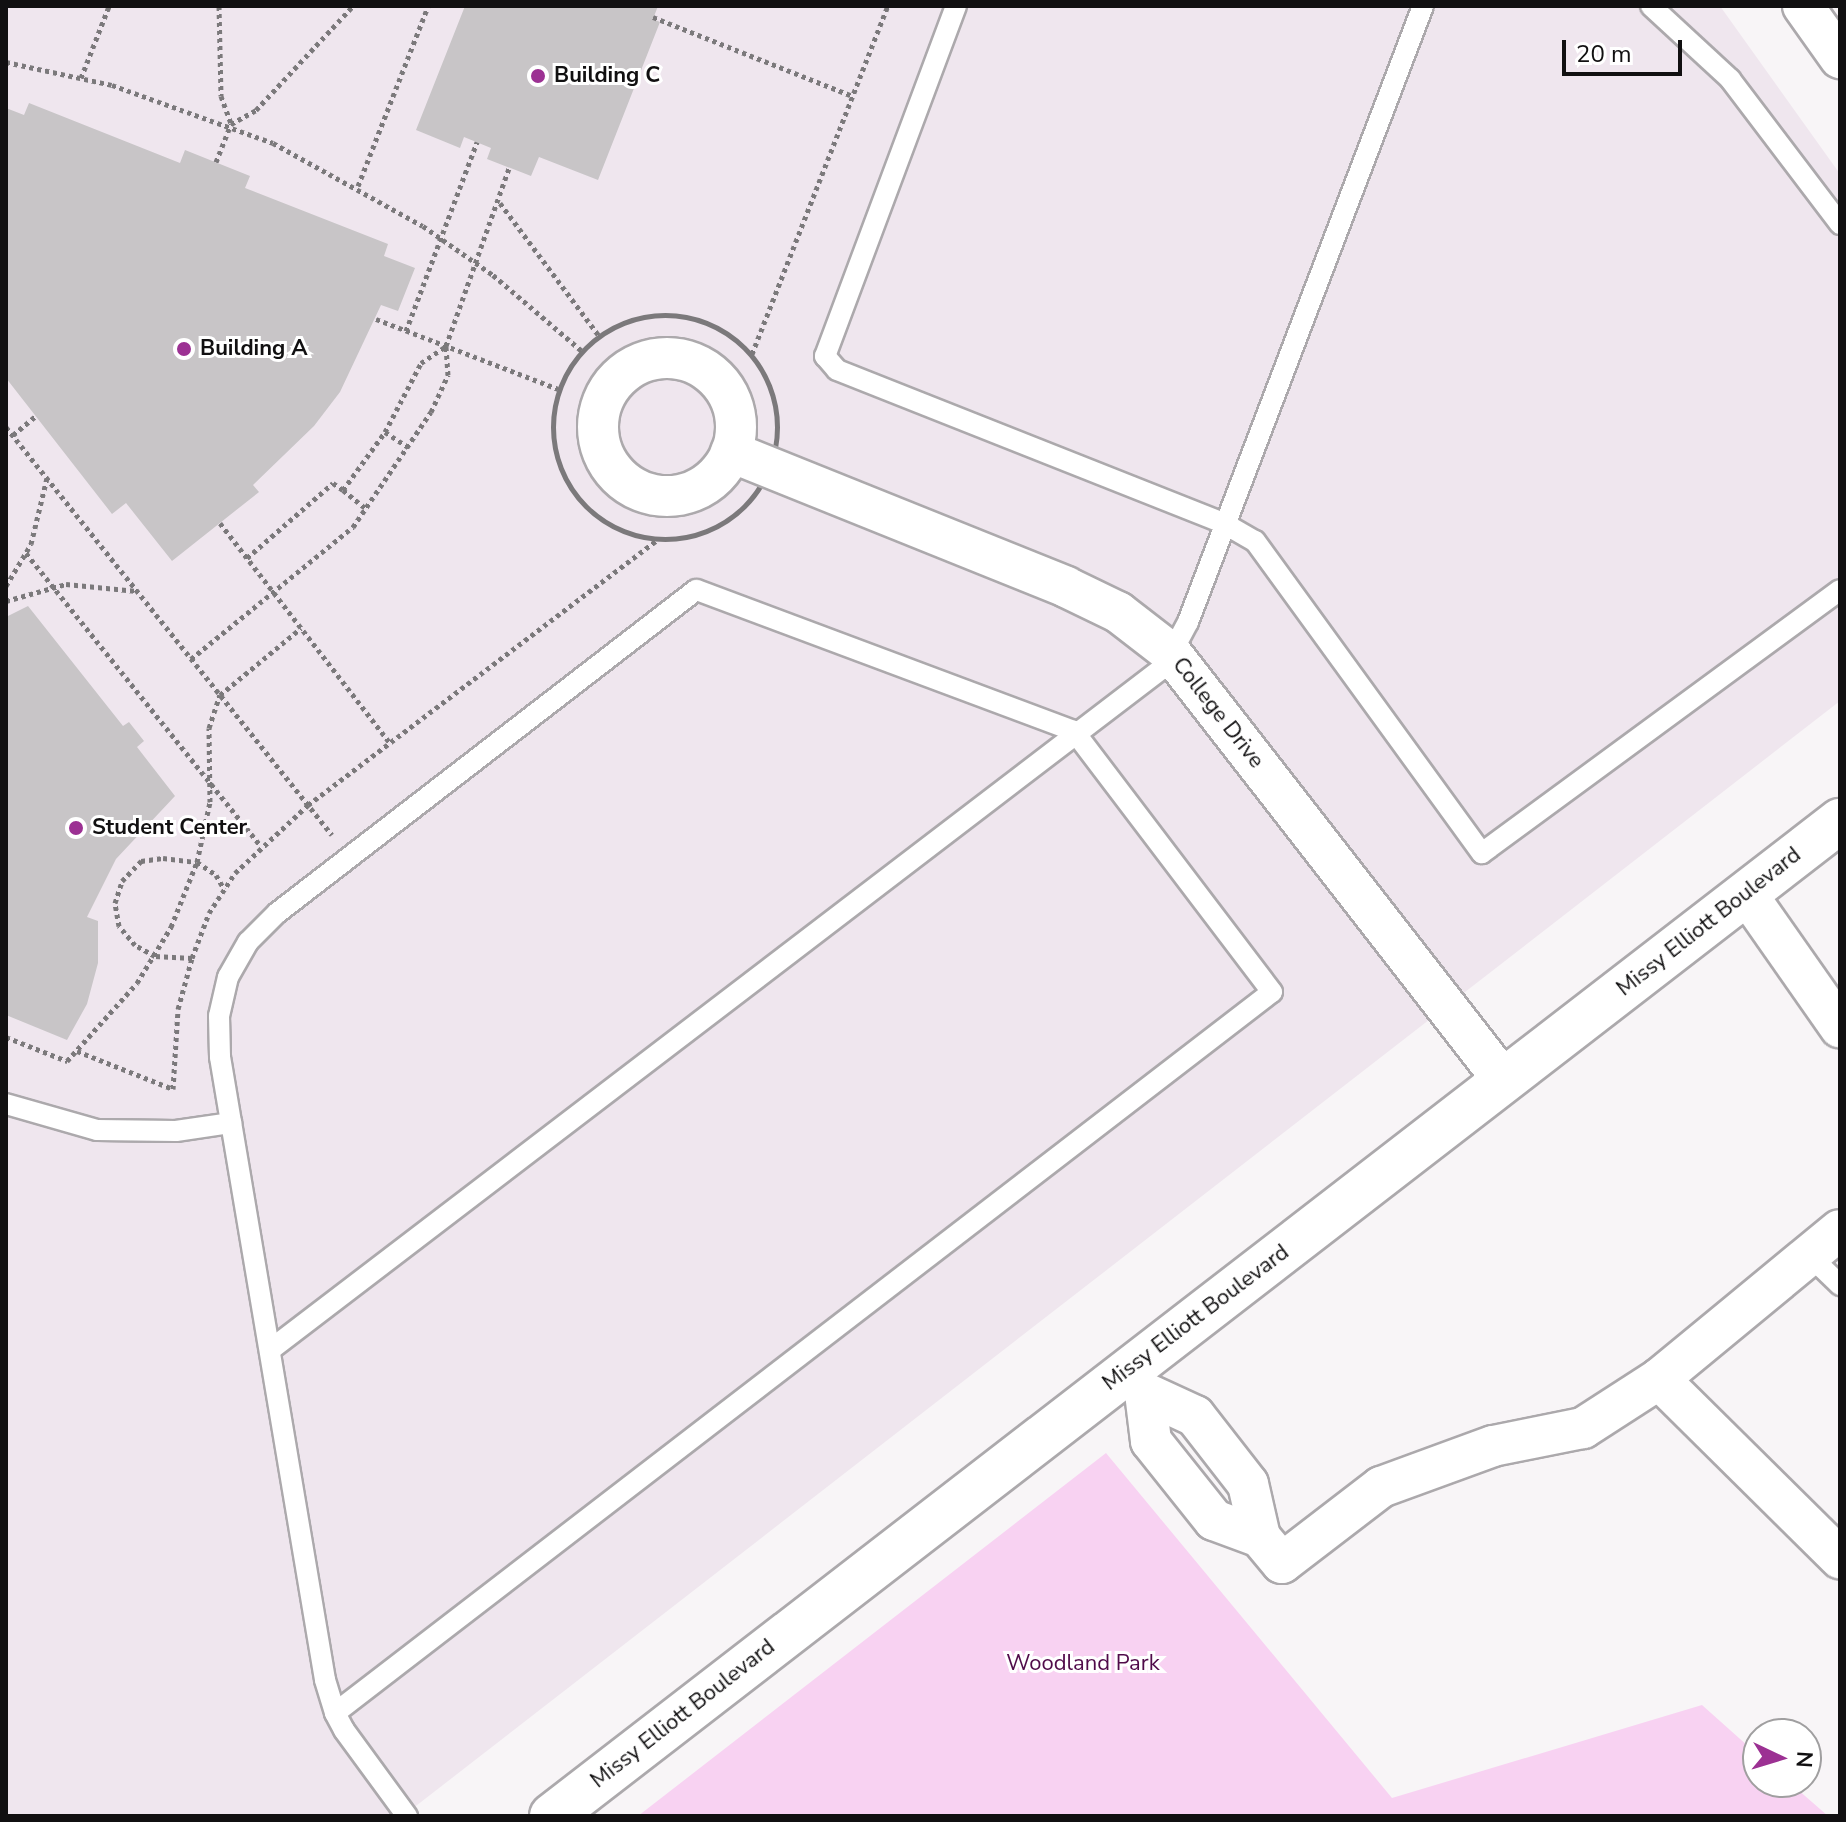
<!DOCTYPE html>
<html>
<head>
<meta charset="utf-8">
<style>
	body { margin:0 }
	#map { position:relative; width:1846px; height:1822px; overflow:hidden; background:#f8f5f7; font-family:"Nunito Sans",sans-serif }
	div>[style] { position:absolute }
	.built>* { inset:0; background:#efe6ee }
	.green>* { inset:0; background:#f8d2f2 }
	.building>* { inset:0; background:#c8c5c7 }
	.path>* { height:5px; margin-top:-2.5px; transform-origin:0; background:repeating-linear-gradient(90deg,#7b797b 0 4px,transparent 0 8px) }
	.path>.ring { margin:-2.5px; padding:0; box-sizing:content-box; background:none; border:5px solid #7b797b; border-radius:50% }
	.roads { filter:drop-shadow(2px 0 #aca9ac) drop-shadow(-2px 0 #aca9ac) drop-shadow(0 2px #aca9ac) drop-shadow(0 -2px #aca9ac) }
	.service>* { height:20px; margin:-10px; padding:0 10px; transform-origin:10px; border-radius:10px; background:#fff }
	.minor>* { height:40px; margin:-20px; padding:0 20px; transform-origin:20px; border-radius:20px; background:#fff }
	.minor>.ring { margin:-20px; padding:0; box-sizing:content-box; background:none; border:40px solid #fff; border-radius:50% }
	.tertiary>* { height:44px; margin:-22px; padding:0 22px; transform-origin:22px; border-radius:22px; background:#fff }
	.dots>* { width:22px; height:22px; translate:-50% -50%; box-sizing:border-box; border:4px solid #fff; border-radius:50% }
	span { translate:-50% -50%; white-space:nowrap; text-align:center; line-height:1.15; -webkit-text-stroke:6px #fff; paint-order:stroke }
	.poi-label { font-size:22px; color:#111011; font-weight:700 }
	.left { translate:0 -50%; text-align:left }
	.street-label { font-size:22px; color:#111011 }
	.park-label { font-size:22px; color:#500b4a }
	.frame { position:absolute; inset:0; border:8px solid #111011; pointer-events:none }
	.north { position:absolute; left:1742px; top:1718px; width:80px; height:80px; box-sizing:border-box; background:#fff; border:2px solid #a09fa0; border-radius:50%; rotate:94deg; font-size:22px; font-weight:700; line-height:32px; text-align:center; color:#111011 }
	.north::after { content:''; display:block; margin:auto; width:28px; height:36px; background:#9c3193; clip-path:polygon(50% 0,100% 100%,50% 72%,0 100%) }
	.scale { position:absolute; left:1562px; top:40px; width:120px; height:36px; box-sizing:border-box; border:4px solid #111011; border-top:0; padding-left:10px; font-size:24px; line-height:28px; white-space:nowrap; color:#111011; -webkit-text-stroke:6px #fff; paint-order:stroke }
</style>
</head>
<body>
<div id="map">
	<div class="built">
		<div style="clip-path:polygon(6px 6px,1720px 6px,1840px 174px,1840px 701px,403px 1816px,6px 1816px)"></div>
	</div>
	<div class="green">
		<div style="clip-path:polygon(1106px 1453px,1392px 1798px,1702px 1705px,1758px 1755px,1758px 1782px,1789px 1782px,1828px 1816px,638px 1816px)"></div>
	</div>
	<div class="building">
		<div style="clip-path:polygon(465px 6px,658px 6px,653px 19px,660px 22px,598px 180px,539px 157px,531px 176px,487px 159px,491px 148px,464px 137px,460px 148px,416px 130px)"></div>
		<div style="clip-path:polygon(29px 103px,180px 163px,185px 150px,250px 176px,245px 188px,388px 244px,384px 256px,415px 268px,398px 311px,381px 305px,340px 392px,314px 426px,253px 485px,259px 492px,172px 561px,126px 503px,112px 514px,6px 378px,6px 108px,24px 115px)"></div>
		<div style="clip-path:polygon(28px 606px,123px 726px,129px 722px,144px 741px,137px 747px,175px 796px,116px 859px,87px 917px,98px 921px,98px 963px,87px 1004px,67px 1040px,6px 1015px,6px 617px)"></div>
	</div>
	<div class="path">
		<div style="left:219px;top:6px;width:90px;rotate:88.7deg"></div>
		<div style="left:221px;top:96px;width:30px;rotate:70deg"></div>
		<div style="left:653px;top:17px;width:215px;rotate:21.6deg"></div>
		<div style="left:6px;top:62px;width:108px;rotate:12.2deg"></div>
		<div style="left:112px;top:85px;width:171px;rotate:19.8deg"></div>
		<div style="left:273px;top:143px;width:171px;rotate:29deg"></div>
		<div style="left:423px;top:226px;width:85px;rotate:35deg"></div>
		<div style="left:493px;top:275px;width:117px;rotate:40.5deg"></div>
		<div style="left:81px;top:78px;width:77px;rotate:-68.7deg"></div>
		<div style="left:216px;top:162px;width:41px;rotate:-68.5deg"></div>
		<div style="left:231px;top:124px;width:29px;rotate:-29deg"></div>
		<div style="left:256px;top:110px;width:142px;rotate:-47deg"></div>
		<div style="left:358px;top:186px;width:193px;rotate:-68.7deg"></div>
		<div style="left:500px;top:203px;width:166px;rotate:53.3deg"></div>
		<div class="ring" style="left:553px;top:315px;width:219px;height:219px"></div>
		<div style="left:376px;top:319px;width:195px;rotate:21deg"></div>
		<div style="left:406px;top:331px;width:202px;rotate:-69.4deg"></div>
		<div style="left:752px;top:354px;width:374px;rotate:-68.7deg"></div>
		<div style="left:6px;top:427px;width:522px;rotate:51.37deg"></div>
		<div style="left:385px;top:432px;width:30px;rotate:33deg"></div>
		<div style="left:13px;top:435px;width:30px;rotate:-40deg"></div>
		<div style="left:343px;top:490px;width:28px;rotate:39deg"></div>
		<div style="left:220px;top:523px;width:278px;rotate:52.3deg"></div>
		<div style="left:26px;top:553px;width:374px;rotate:51.3deg"></div>
		<div style="left:247px;top:558px;width:114px;rotate:-41.1deg"></div>
		<div style="left:333px;top:483px;width:12px;rotate:35deg"></div>
		<div style="left:343px;top:490px;width:72px;rotate:-54.1deg"></div>
		<div style="left:385px;top:432px;width:78px;rotate:-62.4deg"></div>
		<div style="left:421px;top:363px;width:30px;rotate:-34deg"></div>
		<div style="left:446px;top:346px;width:189px;rotate:-70.5deg"></div>
		<div style="left:6px;top:586px;width:49px;rotate:-59.2deg"></div>
		<div style="left:31px;top:544px;width:68px;rotate:-76.4deg"></div>
		<div style="left:6px;top:601px;width:62px;rotate:-15.8deg"></div>
		<div style="left:66px;top:584px;width:71px;rotate:5.6deg"></div>
		<div style="left:191px;top:659px;width:209px;rotate:-39.2deg"></div>
		<div style="left:353px;top:527px;width:139px;rotate:-55.9deg"></div>
		<div style="left:431px;top:412px;width:41px;rotate:-65.3deg"></div>
		<div style="left:448px;top:375px;width:29px;rotate:-94deg"></div>
		<div style="left:192px;top:958px;width:37px;rotate:-177deg"></div>
		<div style="left:155px;top:956px;width:23px;rotate:-151deg"></div>
		<div style="left:135px;top:945px;width:25px;rotate:-130deg"></div>
		<div style="left:119px;top:926px;width:23px;rotate:-100deg"></div>
		<div style="left:115px;top:903px;width:23px;rotate:-72deg"></div>
		<div style="left:122px;top:881px;width:28px;rotate:-46deg"></div>
		<div style="left:141px;top:861px;width:22px;rotate:-8deg"></div>
		<div style="left:163px;top:858px;width:34px;rotate:7deg"></div>
		<div style="left:197px;top:862px;width:23px;rotate:34deg"></div>
		<div style="left:216px;top:875px;width:16px;rotate:60deg"></div>
		<div style="left:6px;top:1037px;width:66px;rotate:21.5deg"></div>
		<div style="left:67px;top:1061px;width:105px;rotate:-48.1deg"></div>
		<div style="left:137px;top:983px;width:66px;rotate:-58.7deg"></div>
		<div style="left:171px;top:927px;width:70px;rotate:-68.2deg"></div>
		<div style="left:197px;top:862px;width:61px;rotate:-77.8deg"></div>
		<div style="left:210px;top:802px;width:74px;rotate:-90.8deg"></div>
		<div style="left:209px;top:728px;width:35px;rotate:-72deg"></div>
		<div style="left:220px;top:695px;width:105px;rotate:-39.6deg"></div>
		<div style="left:77px;top:1051px;width:103px;rotate:21.6deg"></div>
		<div style="left:173px;top:1089px;width:80px;rotate:-86.4deg"></div>
		<div style="left:178px;top:1009px;width:53px;rotate:-74.6deg"></div>
		<div style="left:192px;top:958px;width:48px;rotate:-69.3deg"></div>
		<div style="left:209px;top:913px;width:48px;rotate:-57deg"></div>
		<div style="left:235px;top:873px;width:100px;rotate:-43deg"></div>
		<div style="left:308px;top:805px;width:437px;rotate:-37.2deg"></div>
	</div>
	<div class="roads">
		<div class="service">
			<div style="left:956px;top:6px;width:374px;rotate:110.5deg"></div>
			<div style="left:825px;top:356px;width:18px;rotate:49deg"></div>
			<div style="left:837px;top:370px;width:417px;rotate:21.6deg"></div>
			<div style="left:1225px;top:524px;width:34px;rotate:30deg"></div>
			<div style="left:1255px;top:541px;width:386px;rotate:54deg"></div>
			<div style="left:1482px;top:853px;width:444px;rotate:-36.3deg"></div>
			<div style="left:1651px;top:6px;width:108px;rotate:42.7deg"></div>
			<div style="left:1730px;top:79px;width:182px;rotate:52.8deg"></div>
			<div style="left:6px;top:1104px;width:95px;rotate:15.9deg"></div>
			<div style="left:97px;top:1130px;width:79px;rotate:0.7deg"></div>
			<div style="left:176px;top:1131px;width:56px;rotate:-8.3deg"></div>
			<div style="left:1810px;top:1256px;width:42px;rotate:44deg"></div>
			<div style="left:270px;top:1350px;width:1125px;rotate:-37.38deg"></div>
			<div style="left:1164px;top:667px;width:51px;rotate:-61.9deg"></div>
			<div style="left:1188px;top:622px;width:659px;rotate:-69.12deg"></div>
			<div style="left:335px;top:1713px;width:1182px;rotate:-37.58deg"></div>
			<div style="left:1272px;top:992px;width:328px;rotate:-127.2deg"></div>
			<div style="left:1074px;top:731px;width:403px;rotate:-159.5deg"></div>
			<div style="left:696px;top:590px;width:529px;rotate:142.37deg"></div>
			<div style="left:277px;top:913px;width:41px;rotate:135deg"></div>
			<div style="left:248px;top:942px;width:40px;rotate:119.7deg"></div>
			<div style="left:228px;top:977px;width:40px;rotate:103deg"></div>
			<div style="left:219px;top:1016px;width:41px;rotate:88.6deg"></div>
			<div style="left:220px;top:1057px;width:632px;rotate:80.43deg"></div>
			<div style="left:325px;top:1680px;width:34px;rotate:73deg"></div>
			<div style="left:335px;top:1713px;width:19px;rotate:62deg"></div>
			<div style="left:344px;top:1730px;width:107px;rotate:53.8deg"></div>
		</div>
		<div class="minor">
			<div style="left:1803px;top:6px;width:64px;rotate:54.6deg"></div>
			<div class="ring" style="left:598px;top:358px;width:98px;height:98px"></div>
			<div style="left:731px;top:452px;width:361px;rotate:21.9deg"></div>
			<div style="left:1066px;top:587px;width:58px;rotate:25.7deg"></div>
			<div style="left:1118px;top:612px;width:67px;rotate:37.7deg"></div>
			<div style="left:1171px;top:653px;width:542px;rotate:52.12deg"></div>
			<div style="left:1746px;top:893px;width:164px;rotate:55deg"></div>
			<div style="left:1659px;top:1379px;width:255px;rotate:44.7deg"></div>
			<div style="left:1260px;top:1537px;width:49px;rotate:-159.7deg"></div>
			<div style="left:1214px;top:1520px;width:101px;rotate:-128.6deg"></div>
			<div style="left:1151px;top:1441px;width:48px;rotate:-97.1deg"></div>
			<div style="left:1145px;top:1393px;width:55px;rotate:24.7deg"></div>
			<div style="left:1195px;top:1416px;width:86px;rotate:52.1deg"></div>
			<div style="left:1248px;top:1484px;width:54px;rotate:77.2deg"></div>
			<div style="left:1260px;top:1537px;width:34px;rotate:50deg"></div>
			<div style="left:1282px;top:1563px;width:125px;rotate:-37.5deg"></div>
			<div style="left:1381px;top:1487px;width:119px;rotate:-20.1deg"></div>
			<div style="left:1493px;top:1446px;width:92px;rotate:-11.3deg"></div>
			<div style="left:1583px;top:1428px;width:90px;rotate:-32.8deg"></div>
			<div style="left:1659px;top:1379px;width:234px;rotate:-39.5deg"></div>
		</div>
		<div class="tertiary">
			<div style="left:552px;top:1816px;width:1628px;rotate:-37.69deg"></div>
		</div>
	</div>
	<div class="dots">
		<div style="left:538px;top:76px;background:#9c3193"></div>
		<div style="left:184px;top:349px;background:#9c3193"></div>
		<div style="left:76px;top:828px;background:#9c3193"></div>
	</div>
	<div class="poi-label">
		<span class="left" style="left:554px;top:76px">Building C</span>
		<span class="left" style="left:200px;top:349px">Building A</span>
		<span class="left" style="left:92px;top:828px">Student Center</span>
	</div>
	<div class="street-label">
		<span style="left:1218px;top:713px;rotate:52deg">College Drive</span>
		<span style="left:1709px;top:922px;rotate:-38deg">Missy Elliott Boulevard</span>
		<span style="left:1196px;top:1318px;rotate:-37deg">Missy Elliott Boulevard</span>
		<span style="left:683px;top:1714px;rotate:-38deg">Missy Elliott Boulevard</span>
	</div>
	<div class="park-label">
		<span style="left:1083px;top:1664px">Woodland Park</span>
	</div>
	<div class="frame"></div>
	<div class="north">N</div>
	<div class="scale">20 m</div>
</div>
</body>
</html>
